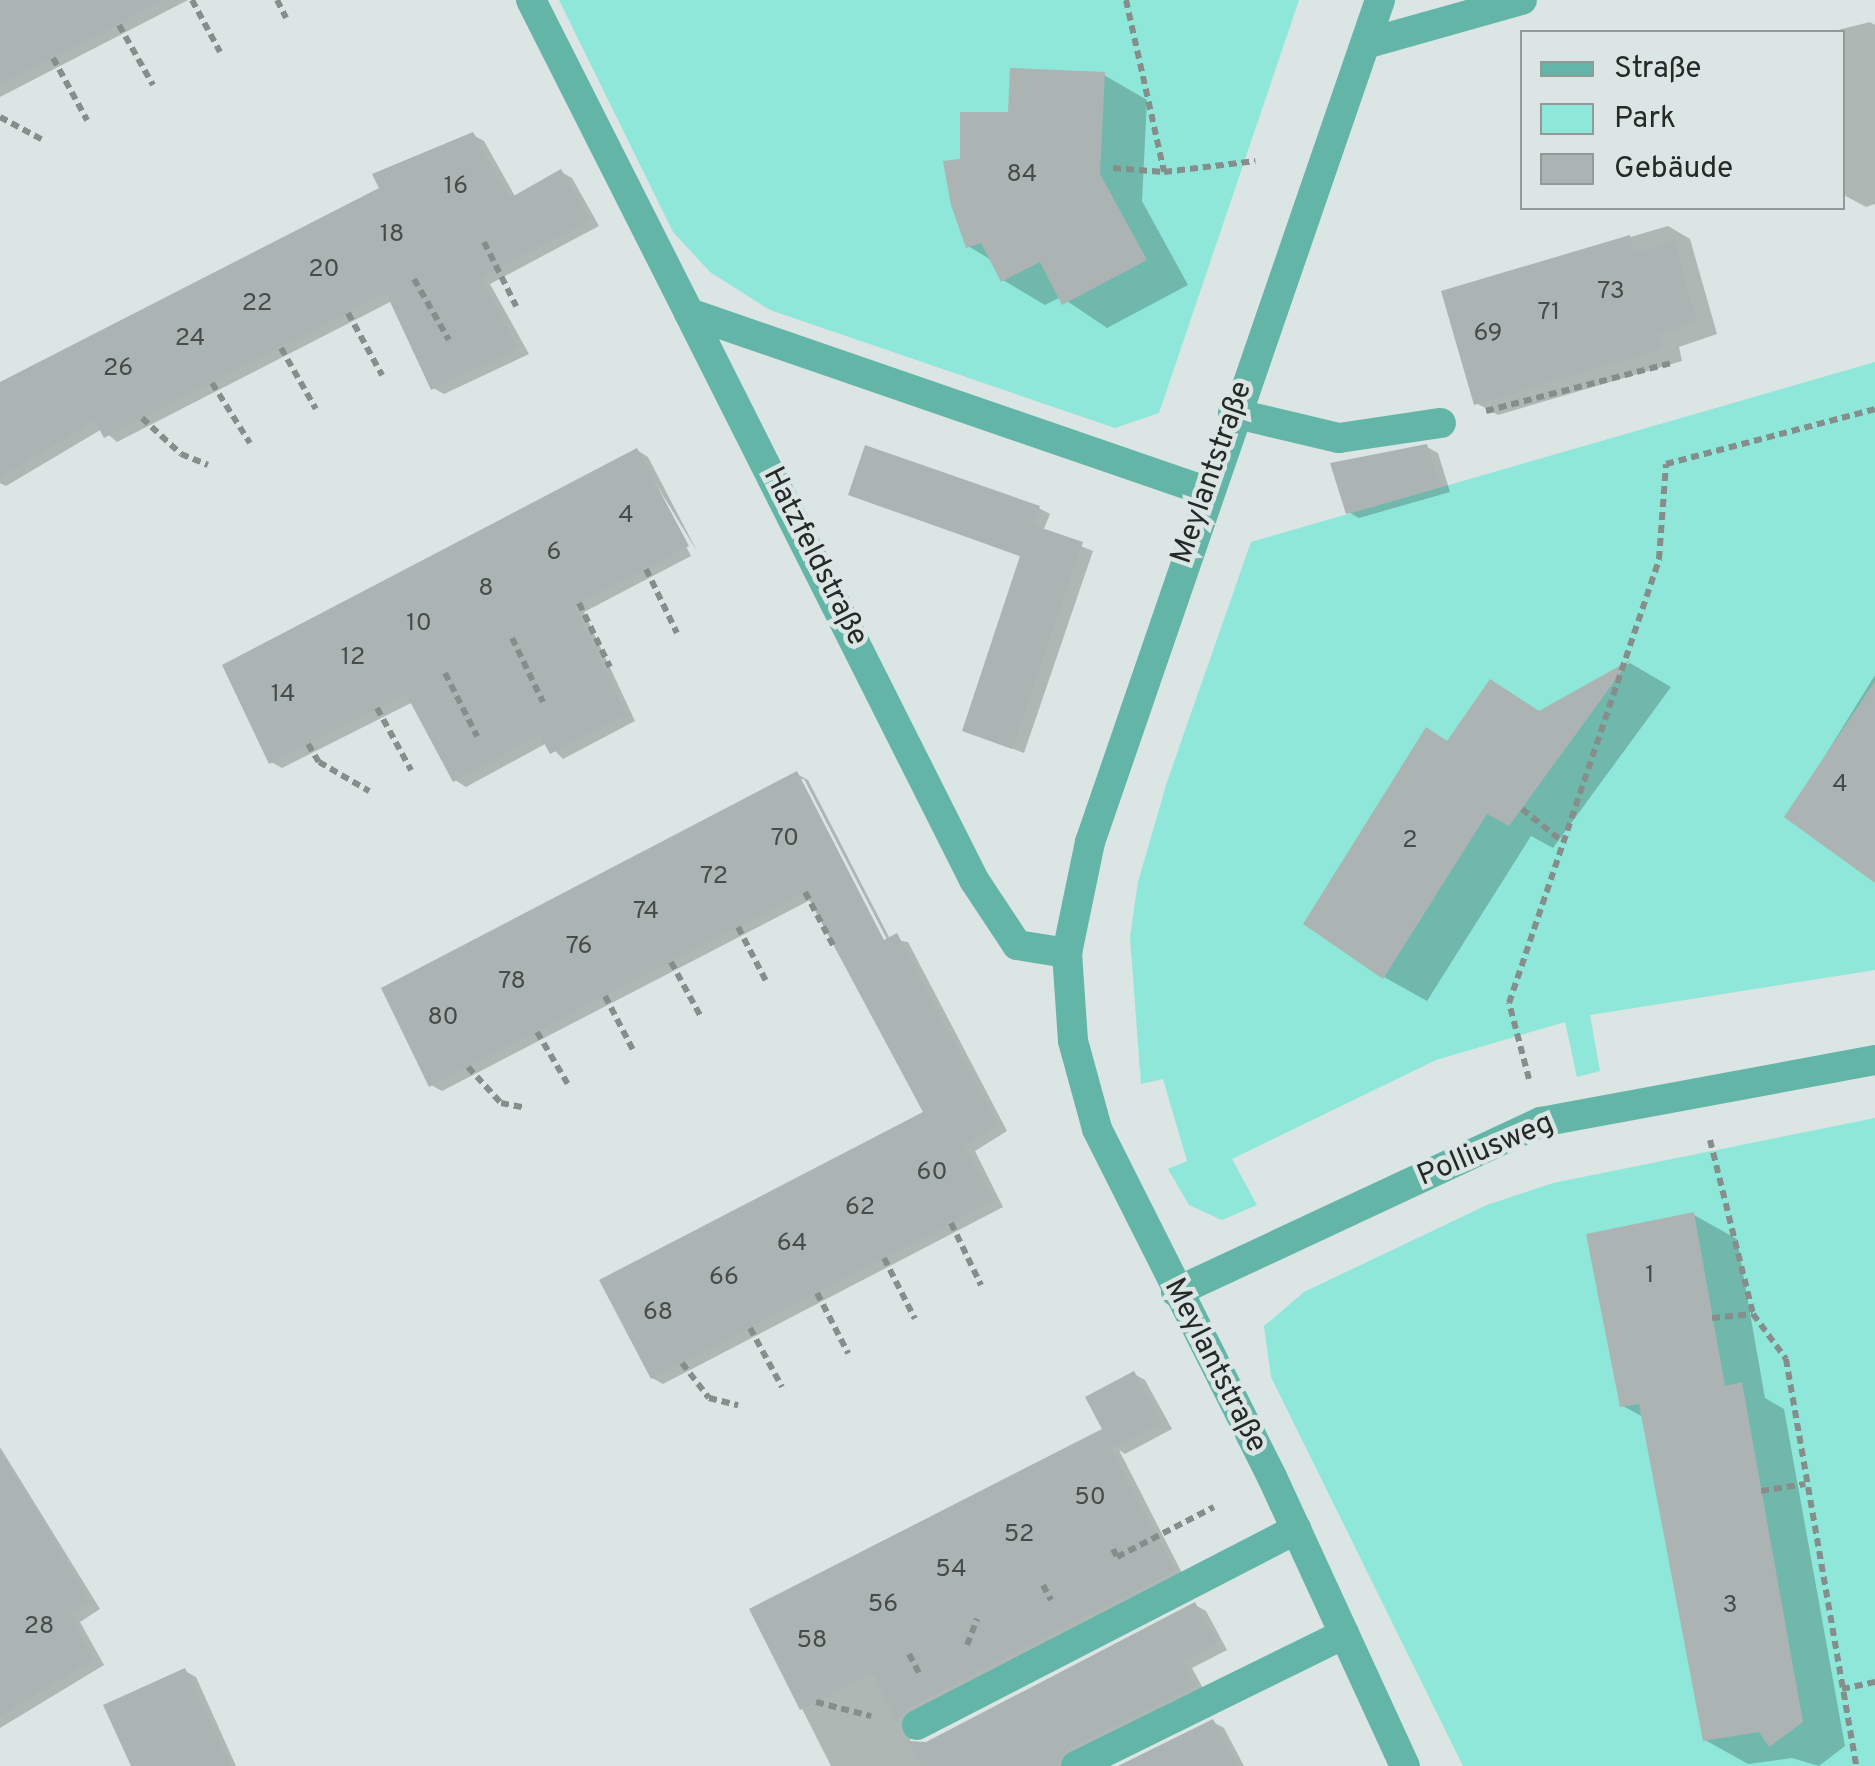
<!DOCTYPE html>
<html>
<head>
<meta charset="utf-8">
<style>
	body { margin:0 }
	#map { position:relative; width:1875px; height:1766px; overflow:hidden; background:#dbe5e3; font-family:Overpass,sans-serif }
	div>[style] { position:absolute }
	.green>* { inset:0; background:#8ee7d8 }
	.shadow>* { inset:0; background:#0003 }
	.building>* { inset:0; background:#abb4b2 }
	.path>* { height:6px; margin-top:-3px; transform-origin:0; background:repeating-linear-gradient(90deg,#868e8c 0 8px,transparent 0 13px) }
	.lane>* { height:30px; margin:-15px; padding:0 15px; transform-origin:15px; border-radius:15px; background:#62b5a7 }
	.street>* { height:30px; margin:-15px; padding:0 15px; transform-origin:15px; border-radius:15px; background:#62b5a7 }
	span { translate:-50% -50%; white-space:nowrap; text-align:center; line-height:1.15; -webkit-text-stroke:9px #dbe5e3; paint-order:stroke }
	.number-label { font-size:25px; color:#464c4a }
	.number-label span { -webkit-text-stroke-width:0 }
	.street-label { font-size:30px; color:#252928 }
	.legend { position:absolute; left:1520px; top:30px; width:325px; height:180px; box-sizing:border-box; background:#dbe5e3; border:2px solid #929a98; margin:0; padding:12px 18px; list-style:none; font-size:30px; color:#252928 }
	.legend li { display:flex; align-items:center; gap:20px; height:50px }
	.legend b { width:50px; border:2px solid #929a98 }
</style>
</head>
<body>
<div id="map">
	<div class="green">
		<div style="clip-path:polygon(559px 0,1299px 0,1159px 413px,1115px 428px,770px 310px,710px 272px,673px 232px)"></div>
		<div style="clip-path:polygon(1875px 362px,1875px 970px,1590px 1015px,1600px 1071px,1577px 1077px,1565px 1022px,1436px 1060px,1232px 1159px,1257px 1205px,1222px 1220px,1189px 1205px,1168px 1169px,1187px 1161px,1163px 1079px,1141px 1084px,1130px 937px,1138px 882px,1167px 782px,1251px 542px)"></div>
		<div style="clip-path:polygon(1875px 1118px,1875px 1766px,1463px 1766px,1271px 1377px,1264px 1326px,1304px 1292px,1487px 1205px,1553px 1183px)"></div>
	</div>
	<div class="shadow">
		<div style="clip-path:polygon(0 0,188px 0,0 97px)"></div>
		<div style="clip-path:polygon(1870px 22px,1875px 25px,1875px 204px,1866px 207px,1842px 194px,1842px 32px,1830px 32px)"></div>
		<div style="clip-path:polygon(1104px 75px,1147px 100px,1142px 201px,1188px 285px,1107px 328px,1061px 297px,1045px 305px,1003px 280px,993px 261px,968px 246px,963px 161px,1011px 114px)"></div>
		<div style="clip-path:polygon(473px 135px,484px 141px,516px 198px,561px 172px,572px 178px,599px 226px,490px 284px,529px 354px,444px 394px,433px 388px,392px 301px,117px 442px,102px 429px,6px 486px,0 483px,0 423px)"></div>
		<div style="clip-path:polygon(1668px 226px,1690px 239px,1717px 334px,1679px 347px,1682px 361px,1498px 415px,1476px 403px,1444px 292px)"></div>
		<div style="clip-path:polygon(1427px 447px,1438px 453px,1450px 492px,1359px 518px,1348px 512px)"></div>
		<div style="clip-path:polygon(637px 450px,648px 457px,698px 553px,639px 456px,691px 556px,584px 612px,635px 721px,563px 759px,547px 743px,466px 787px,455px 780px,413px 702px,282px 768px,271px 762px)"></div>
		<div style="clip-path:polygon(851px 494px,1039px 508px,1050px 514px,1043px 531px,1093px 551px,1024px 753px,965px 730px,1022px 557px)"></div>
		<div style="clip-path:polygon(1630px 663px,1671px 687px,1553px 848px,1531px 836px,1427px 1001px,1384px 977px,1448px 743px,1542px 713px)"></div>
		<div style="clip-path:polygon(1875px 675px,1875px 878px,1787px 817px)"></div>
		<div style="clip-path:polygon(evenodd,797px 774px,808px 780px,890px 939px,908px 942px,1007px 1131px,975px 1151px,1003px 1207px,663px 1384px,652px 1378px,926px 1113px,812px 899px,442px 1091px,431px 1085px,797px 774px,799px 779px,804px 779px,892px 949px,888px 952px,799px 779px)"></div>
		<div style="clip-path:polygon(1694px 1215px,1737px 1239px,1765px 1398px,1784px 1409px,1845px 1746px,1819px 1766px,1792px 1758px,1748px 1764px,1705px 1740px,1645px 1418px,1623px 1406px)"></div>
		<div style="clip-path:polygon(1134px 1374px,1145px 1380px,1172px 1429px,1125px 1454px,1119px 1450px,1184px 1577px,919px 1714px,910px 1741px,926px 1744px,1195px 1605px,1206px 1611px,1227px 1650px,1192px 1668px,1205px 1692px,1074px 1766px,831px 1766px,752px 1610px,1105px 1430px)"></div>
		<div style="clip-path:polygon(0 1447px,100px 1609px,80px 1622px,104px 1665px,0 1728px)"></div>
		<div style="clip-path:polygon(185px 1671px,196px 1677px,236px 1766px,133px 1766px)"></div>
		<div style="clip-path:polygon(1213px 1722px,1224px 1728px,1244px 1766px,1124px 1766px)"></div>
	</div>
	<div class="building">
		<div style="clip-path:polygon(0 0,164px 0,0 85px)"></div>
		<div style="clip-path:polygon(1010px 68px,1105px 72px,1100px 174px,1147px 260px,1062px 305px,1040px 262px,1001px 282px,981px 243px,966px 248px,951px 205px,943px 161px,960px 159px,960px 112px,1008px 112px)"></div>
		<div style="clip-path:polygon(473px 132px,510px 198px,561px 169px,590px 220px,481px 278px,519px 348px,431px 390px,386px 293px,104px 438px,95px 421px,0 477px,0 382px,379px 188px,372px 174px)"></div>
		<div style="clip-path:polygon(1630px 235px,1634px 252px,1674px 241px,1697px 322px,1658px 335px,1662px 349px,1474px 405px,1441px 291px)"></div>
		<div style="clip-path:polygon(1427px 444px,1440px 487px,1346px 514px,1330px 463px)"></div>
		<div style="clip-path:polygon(865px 445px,1040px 506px,1033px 525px,1083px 542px,1012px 749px,962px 731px,1020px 556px,848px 495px)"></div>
		<div style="clip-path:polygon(637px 448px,689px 546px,574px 605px,626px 714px,550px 754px,540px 735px,453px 782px,406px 694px,269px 764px,222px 665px)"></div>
		<div style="clip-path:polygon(1630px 660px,1509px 826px,1487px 814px,1383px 979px,1303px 924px,1426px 727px,1447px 741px,1490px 679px,1539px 711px)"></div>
		<div style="clip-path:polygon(1875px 681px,1875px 883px,1784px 817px)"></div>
		<div style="clip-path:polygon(797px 771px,884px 940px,897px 933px,998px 1125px,965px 1145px,994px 1201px,651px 1379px,599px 1280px,923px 1112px,805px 892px,429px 1087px,381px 988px)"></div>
		<div style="clip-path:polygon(1694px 1212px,1725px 1386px,1742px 1382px,1803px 1722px,1769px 1747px,1759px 1732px,1703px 1741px,1639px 1404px,1620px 1407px,1586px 1234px)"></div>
		<div style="clip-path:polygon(1134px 1371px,1162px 1423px,1112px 1449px,1108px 1441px,1175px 1571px,908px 1708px,898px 1723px,873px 1674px,800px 1710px,749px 1609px,1102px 1429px,1085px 1397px)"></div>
		<div style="clip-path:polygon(0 1450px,91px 1603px,70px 1615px,94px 1659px,0 1716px)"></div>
		<div style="clip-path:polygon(1195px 1602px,1217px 1644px,1183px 1662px,1196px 1686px,1068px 1749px,1057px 1766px,921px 1766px,908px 1741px,926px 1742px)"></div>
		<div style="clip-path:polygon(185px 1668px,231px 1766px,131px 1766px,103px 1705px)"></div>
		<div style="clip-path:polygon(1213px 1719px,1238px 1766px,1118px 1766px)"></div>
	</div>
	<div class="path">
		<div style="left:192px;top:0;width:59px;rotate:61.7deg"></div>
		<div style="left:277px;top:0;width:20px;rotate:63deg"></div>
		<div style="left:1126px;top:0;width:176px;rotate:77.5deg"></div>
		<div style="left:119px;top:25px;width:69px;rotate:60.5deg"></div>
		<div style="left:53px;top:58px;width:71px;rotate:61.3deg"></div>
		<div style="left:0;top:117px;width:51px;rotate:28.1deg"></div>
		<div style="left:1113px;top:168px;width:51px;rotate:4.5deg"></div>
		<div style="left:1164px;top:172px;width:92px;rotate:-6.9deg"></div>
		<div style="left:484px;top:242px;width:72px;rotate:63.4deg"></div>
		<div style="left:414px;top:279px;width:70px;rotate:60.2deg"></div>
		<div style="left:348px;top:313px;width:71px;rotate:61.3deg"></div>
		<div style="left:281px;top:348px;width:70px;rotate:60.2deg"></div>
		<div style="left:212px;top:383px;width:71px;rotate:57.7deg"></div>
		<div style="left:1486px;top:411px;width:191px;rotate:-14.5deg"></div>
		<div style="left:142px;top:418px;width:53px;rotate:42.7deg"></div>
		<div style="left:181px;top:454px;width:29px;rotate:22deg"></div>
		<div style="left:646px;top:569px;width:71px;rotate:64.2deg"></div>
		<div style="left:579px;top:603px;width:71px;rotate:64.2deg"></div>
		<div style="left:512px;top:638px;width:71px;rotate:64.2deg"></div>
		<div style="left:445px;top:673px;width:71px;rotate:63.1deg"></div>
		<div style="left:377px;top:708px;width:71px;rotate:61.3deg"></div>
		<div style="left:308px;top:744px;width:21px;rotate:59deg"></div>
		<div style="left:319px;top:762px;width:58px;rotate:30.1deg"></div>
		<div style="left:1522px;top:809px;width:51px;rotate:38.7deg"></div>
		<div style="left:805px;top:892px;width:64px;rotate:62.2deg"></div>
		<div style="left:738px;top:927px;width:63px;rotate:62.6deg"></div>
		<div style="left:671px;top:962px;width:63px;rotate:61.4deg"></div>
		<div style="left:605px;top:996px;width:63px;rotate:62.6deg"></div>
		<div style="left:537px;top:1032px;width:63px;rotate:59.3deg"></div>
		<div style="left:468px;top:1067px;width:49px;rotate:47.5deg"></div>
		<div style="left:501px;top:1103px;width:25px;rotate:11deg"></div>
		<div style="left:1529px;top:1079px;width:79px;rotate:-104.7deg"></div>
		<div style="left:1509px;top:1003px;width:469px;rotate:-71.3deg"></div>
		<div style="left:1659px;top:559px;width:95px;rotate:-85.8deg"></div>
		<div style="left:1666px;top:464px;width:216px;rotate:-14.7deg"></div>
		<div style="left:1710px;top:1140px;width:179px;rotate:76.1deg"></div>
		<div style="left:1753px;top:1314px;width:56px;rotate:53.7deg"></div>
		<div style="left:1786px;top:1359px;width:413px;rotate:80.2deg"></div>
		<div style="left:951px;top:1223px;width:69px;rotate:64.2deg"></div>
		<div style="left:884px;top:1258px;width:68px;rotate:63.1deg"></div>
		<div style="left:817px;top:1293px;width:68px;rotate:62.7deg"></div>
		<div style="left:1712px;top:1318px;width:41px;rotate:-5.6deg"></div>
		<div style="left:750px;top:1328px;width:67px;rotate:61.5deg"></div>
		<div style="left:682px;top:1363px;width:44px;rotate:52.4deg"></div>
		<div style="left:709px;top:1398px;width:30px;rotate:14deg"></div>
		<div style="left:1761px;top:1491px;width:45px;rotate:-9deg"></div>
		<div style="left:1113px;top:1549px;width:9px;rotate:63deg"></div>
		<div style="left:1117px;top:1557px;width:109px;rotate:-27.3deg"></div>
		<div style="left:1043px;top:1585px;width:17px;rotate:62deg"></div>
		<div style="left:967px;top:1645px;width:28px;rotate:-69deg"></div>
		<div style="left:909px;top:1654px;width:21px;rotate:62deg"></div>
		<div style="left:1842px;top:1689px;width:34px;rotate:-12deg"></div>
		<div style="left:816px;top:1702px;width:57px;rotate:14.3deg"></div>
	</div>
	<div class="lane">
		<div style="left:1365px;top:44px;width:163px;rotate:-15.7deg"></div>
		<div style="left:689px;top:313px;width:635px;rotate:63.31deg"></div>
		<div style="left:974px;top:880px;width:78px;rotate:56.5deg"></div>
		<div style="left:1017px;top:945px;width:51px;rotate:9.1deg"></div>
		<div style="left:1233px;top:413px;width:109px;rotate:13.3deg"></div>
		<div style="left:1339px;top:438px;width:103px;rotate:-8.4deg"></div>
		<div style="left:917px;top:1725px;width:427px;rotate:-27.3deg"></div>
		<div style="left:1076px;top:1766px;width:299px;rotate:-26.2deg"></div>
	</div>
	<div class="street">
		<div style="left:531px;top:0;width:351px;rotate:63.2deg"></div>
		<div style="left:689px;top:313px;width:547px;rotate:19deg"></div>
		<div style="left:1380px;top:0;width:891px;rotate:109deg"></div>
		<div style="left:1090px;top:842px;width:113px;rotate:101.7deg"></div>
		<div style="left:1067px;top:953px;width:88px;rotate:86.1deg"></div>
		<div style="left:1073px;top:1041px;width:91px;rotate:74.7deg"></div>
		<div style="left:1097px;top:1129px;width:390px;rotate:63.3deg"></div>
		<div style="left:1272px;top:1477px;width:318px;rotate:65.3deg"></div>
		<div style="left:1176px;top:1292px;width:403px;rotate:-25deg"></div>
		<div style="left:1541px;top:1122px;width:340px;rotate:-10.5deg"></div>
	</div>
	<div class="number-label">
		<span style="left:1022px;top:175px">84</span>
		<span style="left:456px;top:187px">16</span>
		<span style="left:392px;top:235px">18</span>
		<span style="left:324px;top:270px">20</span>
		<span style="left:1611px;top:292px">73</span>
		<span style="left:257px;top:304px">22</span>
		<span style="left:1549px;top:313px">71</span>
		<span style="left:1488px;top:334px">69</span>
		<span style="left:190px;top:339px">24</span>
		<span style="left:118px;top:369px">26</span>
		<span style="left:626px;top:516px">4</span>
		<span style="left:554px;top:553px">6</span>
		<span style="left:486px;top:589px">8</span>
		<span style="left:419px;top:624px">10</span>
		<span style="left:353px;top:658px">12</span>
		<span style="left:283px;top:695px">14</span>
		<span style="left:1840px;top:785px">4</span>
		<span style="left:785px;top:839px">70</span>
		<span style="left:1410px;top:841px">2</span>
		<span style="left:714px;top:877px">72</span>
		<span style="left:646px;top:912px">74</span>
		<span style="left:579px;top:947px">76</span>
		<span style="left:512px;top:982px">78</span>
		<span style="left:443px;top:1018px">80</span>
		<span style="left:932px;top:1173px">60</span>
		<span style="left:860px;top:1208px">62</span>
		<span style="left:792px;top:1244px">64</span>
		<span style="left:1650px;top:1276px">1</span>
		<span style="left:724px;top:1278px">66</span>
		<span style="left:658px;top:1313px">68</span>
		<span style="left:1090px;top:1498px">50</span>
		<span style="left:1019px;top:1535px">52</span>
		<span style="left:951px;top:1570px">54</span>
		<span style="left:883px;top:1605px">56</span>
		<span style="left:1730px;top:1606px">3</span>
		<span style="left:39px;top:1627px">28</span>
		<span style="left:812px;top:1641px">58</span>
	</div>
	<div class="street-label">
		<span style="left:1213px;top:473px;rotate:-71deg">Meylantstraße</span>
		<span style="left:814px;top:557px;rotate:63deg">Hatzfeldstraße</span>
		<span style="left:1486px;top:1151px;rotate:-23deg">Polliusweg</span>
		<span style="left:1214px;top:1366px;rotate:63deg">Meylantstraße</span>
	</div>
	<ul class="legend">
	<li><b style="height:12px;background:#62b5a7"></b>Straße</li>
	<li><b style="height:28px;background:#8ee7d8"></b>Park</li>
	<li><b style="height:28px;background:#abb4b2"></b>Gebäude</li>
	</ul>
</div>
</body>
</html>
